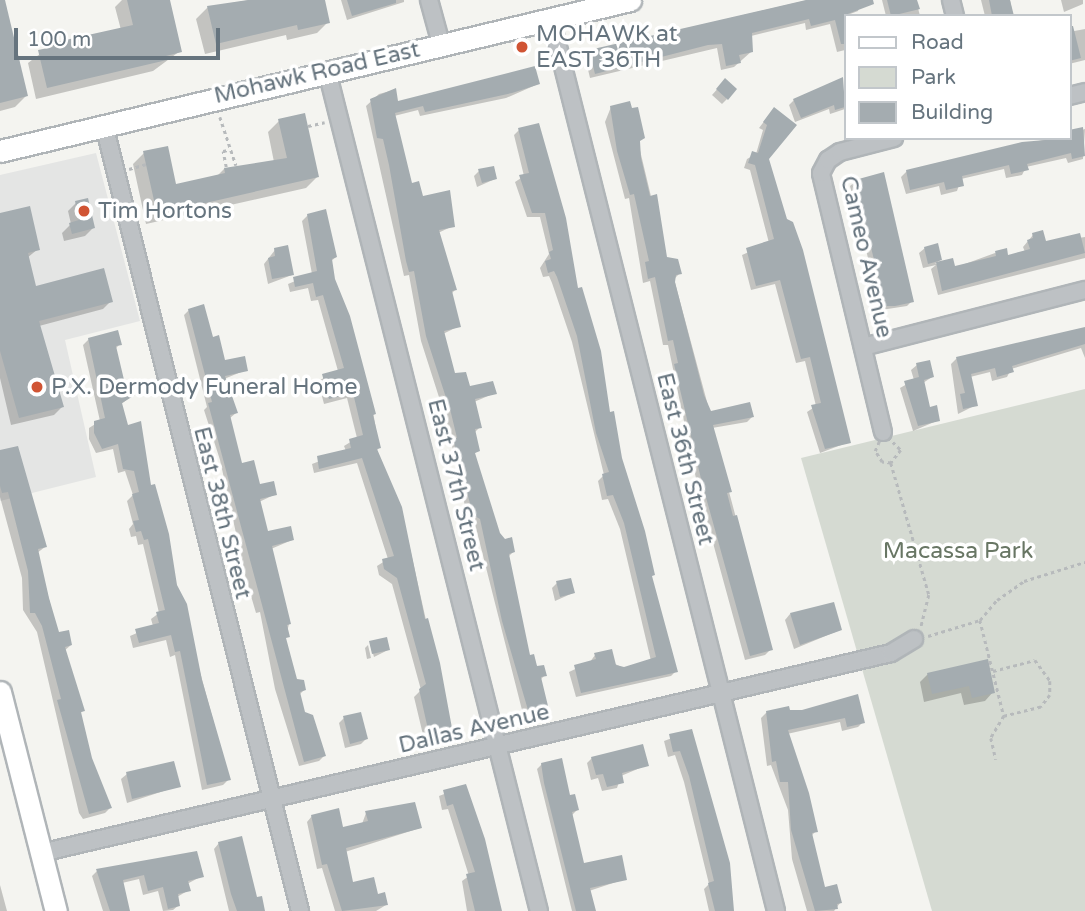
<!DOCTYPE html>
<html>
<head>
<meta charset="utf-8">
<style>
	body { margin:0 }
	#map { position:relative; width:1085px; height:911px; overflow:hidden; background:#f4f4f0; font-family:"Varela Round",sans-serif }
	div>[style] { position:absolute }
	.built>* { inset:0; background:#e4e5e4 }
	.green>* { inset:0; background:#d5dad2 }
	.shadow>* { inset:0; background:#0003 }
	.building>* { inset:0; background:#a4acb0 }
	.path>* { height:2.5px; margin-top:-1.25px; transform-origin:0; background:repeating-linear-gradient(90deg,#b7babc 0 3.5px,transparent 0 7px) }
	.roads { filter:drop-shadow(2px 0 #b0b5b8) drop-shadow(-2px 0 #b0b5b8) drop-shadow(0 2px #b0b5b8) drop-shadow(0 -2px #b0b5b8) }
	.minor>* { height:16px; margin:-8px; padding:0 8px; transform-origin:8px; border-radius:8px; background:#bdc1c4 }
	.secondary>* { height:21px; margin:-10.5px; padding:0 10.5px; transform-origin:10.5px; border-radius:10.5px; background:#fff }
	.dots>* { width:19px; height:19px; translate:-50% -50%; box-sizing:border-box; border:4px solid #fff; border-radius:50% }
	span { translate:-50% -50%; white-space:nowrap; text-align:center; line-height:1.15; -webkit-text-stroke:7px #fff; paint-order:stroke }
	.poi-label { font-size:23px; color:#66747e }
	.left { translate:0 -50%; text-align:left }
	.street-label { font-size:23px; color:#66747e }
	.park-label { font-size:23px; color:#687664 }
	.legend { position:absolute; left:844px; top:14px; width:228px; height:126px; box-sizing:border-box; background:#fff; border:2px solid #c2c7cb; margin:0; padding:9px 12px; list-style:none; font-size:21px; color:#66747e }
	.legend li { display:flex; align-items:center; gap:14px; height:35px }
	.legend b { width:35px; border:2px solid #c2c7cb }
	.scale { position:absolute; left:14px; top:28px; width:206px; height:32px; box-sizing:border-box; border:4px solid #66747e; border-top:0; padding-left:9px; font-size:21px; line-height:24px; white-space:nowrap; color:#66747e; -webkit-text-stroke:5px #fff; paint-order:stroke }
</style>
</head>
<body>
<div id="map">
	<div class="built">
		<div style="clip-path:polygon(96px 153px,140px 321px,65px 340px,96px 477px,0 501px,0 175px)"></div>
	</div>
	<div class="green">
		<div style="clip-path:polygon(1085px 389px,1085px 911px,932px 911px,801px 458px)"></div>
	</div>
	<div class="shadow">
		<div style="clip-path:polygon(0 0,26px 96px,15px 107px,0 111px)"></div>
		<div style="clip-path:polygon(122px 0,168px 0,180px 51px,153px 71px,36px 99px,28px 63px,53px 44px,121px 30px,115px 7px)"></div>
		<div style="clip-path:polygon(250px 0,323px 0,328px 22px,317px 33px,287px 40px,286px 35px,205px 54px,196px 19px,208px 7px)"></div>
		<div style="clip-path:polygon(341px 0,404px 0,404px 2px,347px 20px)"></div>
		<div style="clip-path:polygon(808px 0,862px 0,858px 11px,845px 16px,845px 50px,837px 52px,830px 24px,806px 30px,805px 23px,751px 36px,752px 51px,734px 67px,721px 70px,717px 48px,590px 78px,585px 57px,590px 51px)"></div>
		<div style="clip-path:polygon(882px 0,916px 0,920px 16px,886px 16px)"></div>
		<div style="clip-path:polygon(981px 0,1010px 0,1013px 16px,985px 16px)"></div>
		<div style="clip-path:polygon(1061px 0,1083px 0,1083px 4px,1064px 12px)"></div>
		<div style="clip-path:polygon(1085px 29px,1085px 60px,1069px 64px,1069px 32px)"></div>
		<div style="clip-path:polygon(842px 79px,845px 109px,830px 114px,829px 109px,795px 122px,789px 105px,794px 100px)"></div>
		<div style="clip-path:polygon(538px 84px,506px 98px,420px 116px,418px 110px,394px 116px,411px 185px,453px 226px,438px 233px,455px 290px,451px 294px,459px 326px,443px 334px,454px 374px,469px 388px,495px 393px,474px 402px,480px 427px,474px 433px,478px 450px,474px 454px,499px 533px,513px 552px,507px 558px,529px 657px,545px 675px,540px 680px,546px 705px,523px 714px,475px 524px,468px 520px,446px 419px,421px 341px,409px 275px,404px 276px,366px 106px,379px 94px,394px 90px,397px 103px)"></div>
		<div style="clip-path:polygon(720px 86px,727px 99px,722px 104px,712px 95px)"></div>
		<div style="clip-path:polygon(611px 107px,638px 142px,666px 259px,680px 273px,674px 279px,710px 413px,752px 417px,747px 422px,712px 428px,771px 649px,765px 655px,745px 660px,698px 488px,668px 345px,663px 345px,650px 281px,643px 283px,629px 198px,625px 199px,605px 122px)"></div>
		<div style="clip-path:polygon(769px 115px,767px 159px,849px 442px,820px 453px,807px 412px,816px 406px,805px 361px,796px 363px,775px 284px,751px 290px,742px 255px,769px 243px,750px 170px,744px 168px,747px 159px,756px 154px,763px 130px,759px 128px)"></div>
		<div style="clip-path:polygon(279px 121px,317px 177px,306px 188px,146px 224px,133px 164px,144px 153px,175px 186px,217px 176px,224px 169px,274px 162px,268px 132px)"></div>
		<div style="clip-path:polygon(1085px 129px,1083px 159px,1068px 163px,1066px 158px,1026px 167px,1022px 175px,1006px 178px,1004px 169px,961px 179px,957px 191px,941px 195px,939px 186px,906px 194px,901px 177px,907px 171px,1052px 138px,1069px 138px,1069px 134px)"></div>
		<div style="clip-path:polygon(519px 130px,576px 290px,676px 671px,671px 676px,576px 697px,569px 672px,590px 662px,595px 655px,624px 668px,651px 661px,620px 529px,608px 499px,602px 500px,598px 481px,604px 475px,572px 342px,552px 283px,549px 276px,543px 277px,540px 268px,549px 254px,540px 217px,527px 217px,515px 182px,524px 176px,514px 135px)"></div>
		<div style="clip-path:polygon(479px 171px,495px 179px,477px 187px,474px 176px)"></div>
		<div style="clip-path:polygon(856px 181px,912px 301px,907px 306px,881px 310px,850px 186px)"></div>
		<div style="clip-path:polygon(76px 203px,93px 228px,85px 236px,64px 241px,62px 233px,71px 224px,68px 211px)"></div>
		<div style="clip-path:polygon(0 214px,38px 249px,27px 258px,35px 288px,111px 301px,103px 309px,39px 326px,62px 407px,54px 415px,11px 425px,0 378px)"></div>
		<div style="clip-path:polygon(308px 215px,336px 257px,330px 262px,333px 280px,371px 399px,379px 448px,376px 451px,401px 508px,450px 728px,424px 739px,414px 697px,421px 690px,392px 584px,379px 575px,377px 566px,388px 559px,357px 463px,314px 473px,312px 464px,346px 451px,344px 446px,357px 438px,347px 398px,324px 404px,318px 381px,338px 371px,318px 300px,311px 301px,308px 288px,290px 292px,288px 284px,312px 274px,302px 221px)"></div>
		<div style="clip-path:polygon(1033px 235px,1045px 243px,1085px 237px,1085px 258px,938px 295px,931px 269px,936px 265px,923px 268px,919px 253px,925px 248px,940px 260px,935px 264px,952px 260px,954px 268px,995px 253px,1007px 257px,1025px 252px,1023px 247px)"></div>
		<div style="clip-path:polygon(275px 250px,292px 275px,268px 284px,264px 264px)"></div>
		<div style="clip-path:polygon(189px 310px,224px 362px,246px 370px,224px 379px,236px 413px,230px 418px,241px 465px,259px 486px,276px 494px,259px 502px,266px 533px,292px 540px,271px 549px,289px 624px,285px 640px,295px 681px,304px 690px,299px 695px,303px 713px,324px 756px,319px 761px,299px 766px,275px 689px,260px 612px,256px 613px,246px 579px,220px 460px,204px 410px,207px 407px,184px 315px)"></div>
		<div style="clip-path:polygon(1085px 328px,1085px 358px,1081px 348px,1011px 369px,1007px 377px,992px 381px,990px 372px,970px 377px,976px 405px,958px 414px,951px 364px,957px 358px)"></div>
		<div style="clip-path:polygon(89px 339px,120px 344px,115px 349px,124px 386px,133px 395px,120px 405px,150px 487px,229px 779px,223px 785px,202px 790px,175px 655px,170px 657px,166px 640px,133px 648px,130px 636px,153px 626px,151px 619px,159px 613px,143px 544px,138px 545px,136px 536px,131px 537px,129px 529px,133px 524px,127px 501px,133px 495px,125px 471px,118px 473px,113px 449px,96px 453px,89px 439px,89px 428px,100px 421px,83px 345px)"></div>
		<div style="clip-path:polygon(917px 365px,932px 377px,923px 383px,929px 409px,939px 420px,913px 431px,900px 388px,914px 380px,911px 370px)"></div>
		<div style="clip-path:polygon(0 452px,45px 547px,37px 553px,58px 634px,71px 645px,64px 651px,83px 711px,79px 714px,90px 758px,110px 808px,105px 813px,83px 819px,79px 813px,37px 632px,23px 610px,22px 578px,0 497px)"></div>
		<div style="clip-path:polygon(557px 583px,573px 593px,555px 601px,552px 588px)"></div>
		<div style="clip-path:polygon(790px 614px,840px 630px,794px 649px,785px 620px)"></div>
		<div style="clip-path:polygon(370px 643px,388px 650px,374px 657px)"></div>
		<div style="clip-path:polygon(368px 645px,371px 658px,367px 659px,365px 648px)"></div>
		<div style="clip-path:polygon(928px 674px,993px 692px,985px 701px,964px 705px,961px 693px,924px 702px,920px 682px)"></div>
		<div style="clip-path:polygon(857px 696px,863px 722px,858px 727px,842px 731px,840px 722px,787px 734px,816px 831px,811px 836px,824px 889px,840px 903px,834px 911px,807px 911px,792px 859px,788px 810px,771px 765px,767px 766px,761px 718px,766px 713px,802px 712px)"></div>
		<div style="clip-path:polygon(344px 718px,366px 739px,361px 744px,345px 748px,339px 723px)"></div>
		<div style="clip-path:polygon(691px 731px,733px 911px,709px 911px,704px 889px,709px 884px,684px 782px,675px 755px,668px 757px,664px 741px)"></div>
		<div style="clip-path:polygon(592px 758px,647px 765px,621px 776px,617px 788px,602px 791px,598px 778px,591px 780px,587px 763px)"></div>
		<div style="clip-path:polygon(542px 764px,577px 810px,572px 815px,583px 865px,625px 879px,589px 891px,595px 911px,572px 911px,537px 769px)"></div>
		<div style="clip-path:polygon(127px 774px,179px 786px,127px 803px,121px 779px)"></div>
		<div style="clip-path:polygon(465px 786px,501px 911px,467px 911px,462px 881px,469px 876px,448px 809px,442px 810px,439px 796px)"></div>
		<div style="clip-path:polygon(366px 813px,420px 828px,345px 852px,351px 885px,386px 905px,376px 911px,335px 911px,322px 868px,317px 869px,307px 822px,312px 816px,342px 829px,362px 824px)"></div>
		<div style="clip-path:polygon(219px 843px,256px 899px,264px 911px,229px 911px,214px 849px)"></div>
		<div style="clip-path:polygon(97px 871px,202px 876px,187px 884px,189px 890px,177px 897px,179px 905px,173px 910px,163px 911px,158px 891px,143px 895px,139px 879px,122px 883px,129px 911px,103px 911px,92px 876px)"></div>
		<div style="clip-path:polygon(0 885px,7px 911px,0 911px)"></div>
	</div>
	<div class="building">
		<div style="clip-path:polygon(0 0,5px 0,28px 96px,0 103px)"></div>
		<div style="clip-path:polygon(127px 0,170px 0,182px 52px,166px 56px,167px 60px,47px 88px,38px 50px,53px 47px,52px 43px,133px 25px)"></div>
		<div style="clip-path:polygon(248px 0,325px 0,330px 23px,298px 30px,297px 25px,216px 44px,207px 6px)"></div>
		<div style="clip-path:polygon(347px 0,396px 0,396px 3px,352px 16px)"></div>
		<div style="clip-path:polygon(806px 0,873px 0,874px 4px,845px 15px,845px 44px,841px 44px,835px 20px,811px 26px,809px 19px,752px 33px,753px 52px,739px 55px,741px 63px,726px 66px,722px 44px,708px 45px,595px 74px,589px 50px)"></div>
		<div style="clip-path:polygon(887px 0,917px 0,920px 9px,891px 16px)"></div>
		<div style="clip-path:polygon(989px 0,1010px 0,1014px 16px,992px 16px)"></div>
		<div style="clip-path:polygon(1069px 26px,1073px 26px,1081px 58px,1069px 61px)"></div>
		<div style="clip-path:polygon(535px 66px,540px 84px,512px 93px,425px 112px,423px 106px,395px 113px,412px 183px,419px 181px,423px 196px,450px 190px,455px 227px,439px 230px,457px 290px,452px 291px,461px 327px,444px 331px,455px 373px,466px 372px,470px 386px,493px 381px,497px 394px,475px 399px,482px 428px,475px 429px,480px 451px,475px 453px,500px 533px,505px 539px,512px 537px,515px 552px,509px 554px,530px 655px,534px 654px,537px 666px,544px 665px,547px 676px,541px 677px,548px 706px,528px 710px,502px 621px,480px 519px,473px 515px,453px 439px,457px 438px,451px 413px,426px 336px,414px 271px,409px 272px,406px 261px,389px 165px,383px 139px,377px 138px,370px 99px,396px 88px,398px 101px)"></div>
		<div style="clip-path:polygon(843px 77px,845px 107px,835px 110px,834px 105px,801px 118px,793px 99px)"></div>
		<div style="clip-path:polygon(725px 78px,737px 89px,728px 100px,716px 89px)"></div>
		<div style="clip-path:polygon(630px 101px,632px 108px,638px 107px,645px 138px,640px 141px,641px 158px,650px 196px,657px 194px,667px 257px,678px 259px,682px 274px,676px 275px,675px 282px,704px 395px,711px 411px,750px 402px,754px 417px,713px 425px,732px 492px,727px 493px,733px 516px,737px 515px,773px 650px,750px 656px,702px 483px,674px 364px,678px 363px,673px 340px,668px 341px,655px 277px,648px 279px,645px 262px,649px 261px,634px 194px,630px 195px,617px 151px,610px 106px)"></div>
		<div style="clip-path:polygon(774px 107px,797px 125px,769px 159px,787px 219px,793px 222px,803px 250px,851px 443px,825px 449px,811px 405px,821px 403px,810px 357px,801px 359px,780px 280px,756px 286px,746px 248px,774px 239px,755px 165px,748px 163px,752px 151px,758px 153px,767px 125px,763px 122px)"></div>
		<div style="clip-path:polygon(305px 113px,319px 177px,157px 214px,143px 151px,168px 146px,176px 184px,225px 173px,224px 168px,287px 158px,278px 119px)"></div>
		<div style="clip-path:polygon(539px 123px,566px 218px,578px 288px,582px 287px,601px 351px,610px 412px,614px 411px,622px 458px,645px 531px,655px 575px,652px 576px,678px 672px,581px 693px,574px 665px,596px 659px,594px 653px,612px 649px,616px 665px,624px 667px,656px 657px,624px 523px,613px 495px,607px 496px,602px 474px,609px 472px,596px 433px,577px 336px,557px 277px,554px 271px,548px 273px,545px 261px,551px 259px,549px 252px,553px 250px,545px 213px,532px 213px,519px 175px,529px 173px,518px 128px)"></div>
		<div style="clip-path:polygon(1083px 127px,1085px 156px,1072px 159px,1071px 153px,1027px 164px,1029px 170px,1011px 174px,1009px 165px,962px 176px,964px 186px,946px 190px,944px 182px,910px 190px,906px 170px,1022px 142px,1069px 138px,1069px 130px)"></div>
		<div style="clip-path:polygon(494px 166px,497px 179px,482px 183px,478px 169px)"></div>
		<div style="clip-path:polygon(884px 172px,914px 302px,895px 306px,885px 306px,855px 180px)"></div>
		<div style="clip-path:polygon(88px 198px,95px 228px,72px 234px,69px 223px,79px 220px,75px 201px)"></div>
		<div style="clip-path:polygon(30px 206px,40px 250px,28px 253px,36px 286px,104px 268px,113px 302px,39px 321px,64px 407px,19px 418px,0 351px,0 213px)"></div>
		<div style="clip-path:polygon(326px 209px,337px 257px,332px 259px,335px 279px,350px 316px,376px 414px,373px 415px,381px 448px,377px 449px,402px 507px,425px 619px,428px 618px,440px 663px,452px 728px,429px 734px,419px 689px,426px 684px,397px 578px,384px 569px,382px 559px,394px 556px,362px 458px,319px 469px,317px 456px,351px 448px,349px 439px,363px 435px,353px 393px,329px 399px,322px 374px,344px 368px,323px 295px,316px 297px,313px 283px,295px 287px,293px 277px,317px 271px,307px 214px)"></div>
		<div style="clip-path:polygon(1043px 230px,1046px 241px,1080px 233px,1085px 253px,942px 291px,936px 262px,953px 258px,955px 266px,996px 256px,995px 251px,1007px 248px,1008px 255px,1030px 249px,1027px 240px,1033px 238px,1032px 233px)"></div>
		<div style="clip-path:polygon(938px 243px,942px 260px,928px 264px,924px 247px)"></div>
		<div style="clip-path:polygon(288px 245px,294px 275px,272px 279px,268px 258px,275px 256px,274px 248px)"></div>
		<div style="clip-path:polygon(204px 304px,213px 337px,219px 335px,225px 360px,245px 356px,248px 371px,225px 376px,238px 413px,230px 415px,242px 463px,254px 460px,260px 484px,274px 481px,277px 495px,260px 499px,268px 531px,291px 526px,294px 540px,272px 546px,291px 624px,287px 625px,290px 637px,286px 638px,297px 679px,304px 680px,306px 690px,300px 692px,305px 712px,313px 715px,326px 756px,304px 762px,208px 403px,212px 402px,188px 309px)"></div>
		<div style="clip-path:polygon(1085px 327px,1085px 344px,1012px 366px,1014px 372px,997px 377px,995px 368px,971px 374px,978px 406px,963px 409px,960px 394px,965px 393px,956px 357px)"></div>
		<div style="clip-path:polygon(118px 330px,122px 345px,116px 346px,125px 384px,132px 382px,135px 395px,122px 403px,128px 425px,141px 421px,151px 485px,155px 484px,169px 534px,177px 585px,187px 604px,202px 680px,231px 780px,207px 785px,180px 651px,175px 652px,171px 635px,139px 643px,135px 629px,159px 623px,156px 612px,165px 610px,148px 539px,144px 540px,141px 531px,136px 532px,133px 521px,139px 520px,132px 494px,139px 492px,134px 471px,123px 469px,118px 444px,102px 449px,94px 433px,94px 421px,105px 418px,88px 338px)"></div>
		<div style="clip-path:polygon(930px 360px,934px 377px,924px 380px,930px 407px,937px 405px,940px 421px,918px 426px,904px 381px,919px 377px,916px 363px)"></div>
		<div style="clip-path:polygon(18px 446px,47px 547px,38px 549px,49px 598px,59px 632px,69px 630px,72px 645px,65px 647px,85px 711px,81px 712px,92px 758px,112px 808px,89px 814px,57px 700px,61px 699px,42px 626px,35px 613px,30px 613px,28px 571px,8px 492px,2px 493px,0 486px,0 450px)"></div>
		<div style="clip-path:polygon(571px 578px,575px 593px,560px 597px,556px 581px)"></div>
		<div style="clip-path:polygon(834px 602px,842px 630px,800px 645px,790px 613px)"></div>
		<div style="clip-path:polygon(387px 637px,390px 650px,372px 654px,369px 641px)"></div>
		<div style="clip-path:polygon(988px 659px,995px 693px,972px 698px,969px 686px,932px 694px,927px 673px)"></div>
		<div style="clip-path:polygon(858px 694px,865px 723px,847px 727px,845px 718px,788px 730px,809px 793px,818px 832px,812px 833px,825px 887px,837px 884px,842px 903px,837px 904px,838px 909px,815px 911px,791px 830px,788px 782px,780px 782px,776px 761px,772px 762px,766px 711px,789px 706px,790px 710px,802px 710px)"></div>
		<div style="clip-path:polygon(361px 712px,368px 739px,350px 744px,343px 716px)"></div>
		<div style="clip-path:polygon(692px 729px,730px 863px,734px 911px,715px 911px,708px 883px,714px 881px,689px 776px,680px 751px,673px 752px,669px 734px)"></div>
		<div style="clip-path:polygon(643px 744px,649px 766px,622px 773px,624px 783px,607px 787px,603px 774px,596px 775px,591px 757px)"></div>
		<div style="clip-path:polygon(562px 758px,570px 795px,575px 794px,579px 810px,572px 812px,584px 863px,622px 855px,627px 880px,590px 888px,596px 911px,576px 911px,544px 783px,541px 763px)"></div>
		<div style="clip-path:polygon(174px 761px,181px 787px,132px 799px,126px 772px)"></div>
		<div style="clip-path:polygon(466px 784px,485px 839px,502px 911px,475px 911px,466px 874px,475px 872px,453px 804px,447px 806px,443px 790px)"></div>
		<div style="clip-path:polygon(415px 802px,422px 828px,346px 848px,353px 882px,374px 877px,378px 894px,385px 892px,388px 905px,342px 911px,327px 864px,322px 865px,311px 815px,339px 808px,343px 827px,368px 821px,365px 811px)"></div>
		<div style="clip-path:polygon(242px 836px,257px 897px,262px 896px,265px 911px,237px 911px,231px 894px,218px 842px)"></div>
		<div style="clip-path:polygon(197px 851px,204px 877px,188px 881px,191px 891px,178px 894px,180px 906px,168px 909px,163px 887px,148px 891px,144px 875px,123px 880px,130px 911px,110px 911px,96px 869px)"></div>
	</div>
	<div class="path">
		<div style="left:220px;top:117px;width:51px;rotate:71.6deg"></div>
		<div style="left:308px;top:126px;width:17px;rotate:-13deg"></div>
		<div style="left:226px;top:167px;width:16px;rotate:-101deg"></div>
		<div style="left:223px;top:151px;width:5px;rotate:-11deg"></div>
		<div style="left:129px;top:169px;width:18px;rotate:-16deg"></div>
		<div style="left:883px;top:432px;width:25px;rotate:45deg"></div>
		<div style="left:901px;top:450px;width:16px;rotate:128deg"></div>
		<div style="left:891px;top:463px;width:9px;rotate:-174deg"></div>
		<div style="left:882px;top:462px;width:13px;rotate:-122deg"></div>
		<div style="left:875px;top:451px;width:21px;rotate:-67deg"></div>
		<div style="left:891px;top:463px;width:137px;rotate:73.9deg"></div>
		<div style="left:929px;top:595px;width:33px;rotate:104deg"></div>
		<div style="left:980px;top:620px;width:99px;rotate:76deg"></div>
		<div style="left:1004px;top:716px;width:26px;rotate:121deg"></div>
		<div style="left:991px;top:738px;width:22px;rotate:77deg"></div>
		<div style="left:928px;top:636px;width:54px;rotate:-17.1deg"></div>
		<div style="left:980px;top:620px;width:26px;rotate:-50deg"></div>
		<div style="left:997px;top:600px;width:33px;rotate:-35deg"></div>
		<div style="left:1024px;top:581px;width:64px;rotate:-17.3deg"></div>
		<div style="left:993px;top:671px;width:43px;rotate:-14.7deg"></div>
		<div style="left:1035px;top:660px;width:26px;rotate:54deg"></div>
		<div style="left:1050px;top:681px;width:14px;rotate:90deg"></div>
		<div style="left:1050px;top:695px;width:15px;rotate:127deg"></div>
		<div style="left:1041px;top:707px;width:38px;rotate:166deg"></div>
	</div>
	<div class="roads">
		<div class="minor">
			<div style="left:429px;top:0;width:46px;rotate:74.7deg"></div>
			<div style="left:951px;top:0;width:16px;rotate:76deg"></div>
			<div style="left:551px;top:19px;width:920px;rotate:75.84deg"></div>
			<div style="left:327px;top:71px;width:866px;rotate:75.84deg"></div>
			<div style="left:1069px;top:96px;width:16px;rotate:-14deg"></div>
			<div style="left:104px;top:125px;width:810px;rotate:76deg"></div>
			<div style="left:863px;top:347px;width:229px;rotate:-14.4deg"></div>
			<div style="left:883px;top:432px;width:266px;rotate:-103.5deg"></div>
			<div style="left:821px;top:173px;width:15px;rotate:-62deg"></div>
			<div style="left:828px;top:160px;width:14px;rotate:-34deg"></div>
			<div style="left:840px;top:152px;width:56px;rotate:-14.5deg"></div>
			<div style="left:41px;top:853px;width:873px;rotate:-13.24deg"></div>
			<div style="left:891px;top:653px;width:27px;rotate:-31deg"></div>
		</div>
		<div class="secondary">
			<div style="left:0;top:151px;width:648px;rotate:-13.48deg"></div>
			<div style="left:0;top:692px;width:226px;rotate:75.7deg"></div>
		</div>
	</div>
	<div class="dots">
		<div style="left:522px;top:47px;background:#d05434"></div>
		<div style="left:84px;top:211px;background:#d05434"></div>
		<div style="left:37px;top:387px;background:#d05434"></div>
	</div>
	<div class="poi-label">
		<span class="left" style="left:536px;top:47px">MOHAWK at<br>EAST 36TH</span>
		<span class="left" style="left:98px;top:211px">Tim Hortons</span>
		<span class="left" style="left:51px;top:387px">P.X. Dermody Funeral Home</span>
	</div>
	<div class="street-label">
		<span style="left:317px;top:73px;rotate:-13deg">Mohawk Road East</span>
		<span style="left:866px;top:257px;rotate:77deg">Cameo Avenue</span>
		<span style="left:685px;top:459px;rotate:76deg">East 36th Street</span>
		<span style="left:456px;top:485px;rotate:76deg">East 37th Street</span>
		<span style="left:222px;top:513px;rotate:76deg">East 38th Street</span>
		<span style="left:474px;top:729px;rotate:-13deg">Dallas Avenue</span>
	</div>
	<div class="park-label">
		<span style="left:958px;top:551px">Macassa Park</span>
	</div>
	<ul class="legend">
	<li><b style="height:9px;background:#fff"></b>Road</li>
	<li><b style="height:19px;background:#d5dad2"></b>Park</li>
	<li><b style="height:19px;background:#a4acb0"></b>Building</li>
	</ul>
	<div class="scale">100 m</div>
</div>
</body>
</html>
